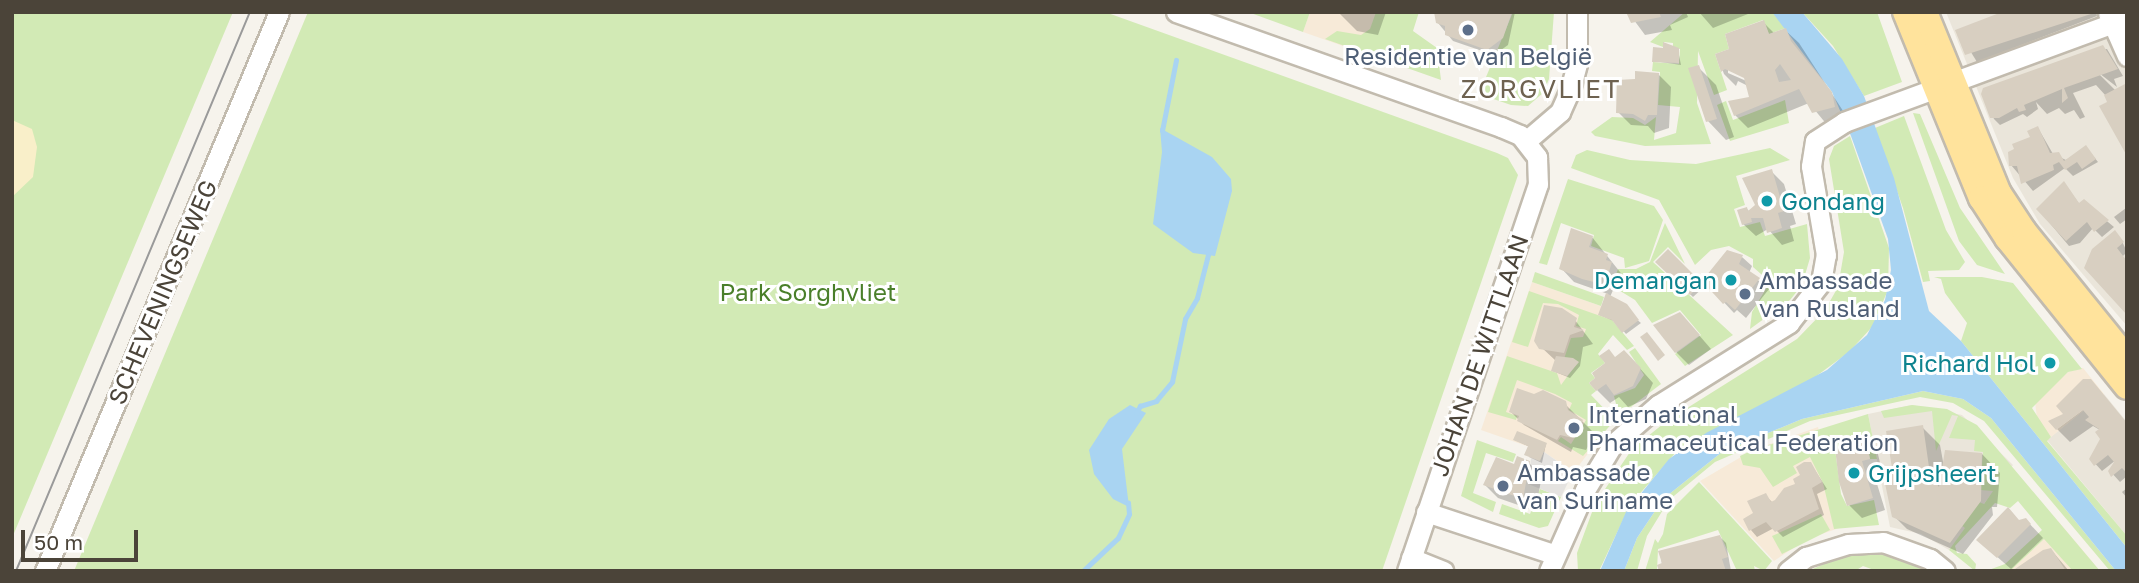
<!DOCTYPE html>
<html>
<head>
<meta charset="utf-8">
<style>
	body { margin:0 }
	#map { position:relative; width:2139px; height:583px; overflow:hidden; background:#f6f3ec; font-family:"Golos Text",sans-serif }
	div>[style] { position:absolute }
	.residential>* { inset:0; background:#eae5da }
	.commercial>* { inset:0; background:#f7ead8 }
	.green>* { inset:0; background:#d2eab5 }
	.sand>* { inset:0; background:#f9efc9 }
	.parking>* { inset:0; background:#e5e3e0 }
	.water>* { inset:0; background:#a9d4f2 }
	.shadow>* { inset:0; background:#0003 }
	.stream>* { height:4.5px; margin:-2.25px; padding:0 2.25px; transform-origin:2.25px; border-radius:2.25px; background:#a9d4f2 }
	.building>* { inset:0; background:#d8cfc1 }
	.roads { filter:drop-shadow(2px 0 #c2bbae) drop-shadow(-2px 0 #c2bbae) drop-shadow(0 2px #c2bbae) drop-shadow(0 -2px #c2bbae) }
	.minor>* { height:19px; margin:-9.5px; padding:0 9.5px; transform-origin:9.5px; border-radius:9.5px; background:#fff }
	.major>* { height:24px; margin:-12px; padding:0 12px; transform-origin:12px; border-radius:12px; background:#ffe39c }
	.tram>* { height:2px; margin:-1px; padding:0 1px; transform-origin:1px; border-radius:1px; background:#9a9a9a }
	.dots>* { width:19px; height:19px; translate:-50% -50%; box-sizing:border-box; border:4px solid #fff; border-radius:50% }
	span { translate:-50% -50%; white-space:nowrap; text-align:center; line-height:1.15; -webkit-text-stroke:6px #fff; paint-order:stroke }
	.service-label { font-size:24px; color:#4e5e75 }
	.left { translate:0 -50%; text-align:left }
	.culture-label { font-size:24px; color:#0d838f }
	.right { translate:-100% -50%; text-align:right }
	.street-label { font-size:24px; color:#4b4439 }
	.park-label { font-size:24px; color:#4a7f2a }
	.neighbourhood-label { font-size:26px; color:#6e6250; letter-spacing:2px }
	.frame { position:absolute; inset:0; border:14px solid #4b4439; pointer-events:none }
	.scale { position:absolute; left:21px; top:530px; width:117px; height:32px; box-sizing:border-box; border:4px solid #4b4439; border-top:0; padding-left:9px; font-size:21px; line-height:24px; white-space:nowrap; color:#4b4439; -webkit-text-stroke:5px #fff; paint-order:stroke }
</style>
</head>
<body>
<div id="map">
	<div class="residential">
		<div style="clip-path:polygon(1946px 12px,2127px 12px,2127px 326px,2040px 224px,2013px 178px)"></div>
		<div style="clip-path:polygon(2104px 394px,2127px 422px,2127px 536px,2047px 440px)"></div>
		<div style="clip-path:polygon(1912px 405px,1962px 415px,2013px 465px,1949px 550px,1921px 534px,1890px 527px,1868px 414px)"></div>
	</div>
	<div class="commercial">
		<div style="clip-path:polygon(1310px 12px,1376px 12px,1363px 53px,1303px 32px)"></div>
		<div style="clip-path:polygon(1532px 282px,1618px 312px,1567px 376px,1611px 423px,1574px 472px,1544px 452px,1481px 430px)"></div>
		<div style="clip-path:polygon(2083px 368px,2104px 394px,2051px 437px,2037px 419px,2035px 401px,2068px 372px)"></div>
		<div style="clip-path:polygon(1818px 427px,1839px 528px,1805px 540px,1774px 561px,1700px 481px,1753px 450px)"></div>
		<div style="clip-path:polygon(2058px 521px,2100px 571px,2000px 571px)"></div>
	</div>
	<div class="green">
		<div style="clip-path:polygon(12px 12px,233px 12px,12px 538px)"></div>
		<div style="clip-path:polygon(308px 12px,1105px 12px,1497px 153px,1508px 158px,1518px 175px,1382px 571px,74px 571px)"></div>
		<div style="clip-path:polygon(1248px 12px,1310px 12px,1303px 32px)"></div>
		<div style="clip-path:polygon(1376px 12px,1419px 12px,1413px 31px,1437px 48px,1441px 80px,1325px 39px,1337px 31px,1361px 35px,1370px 29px)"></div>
		<div style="clip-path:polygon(1513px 12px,1554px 12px,1549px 79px,1543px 93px,1528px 106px,1511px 105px,1479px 94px)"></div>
		<div style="clip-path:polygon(1685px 12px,1772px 12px,1786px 28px,1769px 34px,1763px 20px,1725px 34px,1729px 49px,1715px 54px,1727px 90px,1714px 95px,1698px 51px,1697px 103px,1711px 144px,1645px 146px,1595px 136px,1591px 132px,1612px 117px,1633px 118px,1645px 125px,1656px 117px,1654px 140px,1676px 133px,1680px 107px,1658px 105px,1660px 72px,1652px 71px,1653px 62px,1679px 64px,1680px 49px,1673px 48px,1673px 43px,1664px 42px,1663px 47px,1650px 42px)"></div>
		<div style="clip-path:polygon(1802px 12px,1877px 12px,1902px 82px,1864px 96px,1833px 46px)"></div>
		<div style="clip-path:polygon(1785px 100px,1789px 123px,1730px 141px,1717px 105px,1726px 101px,1733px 120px)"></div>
		<div style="clip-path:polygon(1913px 113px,1920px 114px,1960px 208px,2005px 274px,1977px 265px,1959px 241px)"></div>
		<div style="clip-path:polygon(1904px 116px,1946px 230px,1965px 262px,1959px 270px,1928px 271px,1930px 281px,1923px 282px,1903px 208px,1875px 128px)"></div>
		<div style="clip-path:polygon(1850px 136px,1889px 248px,1888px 290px,1872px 327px,1849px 352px,1811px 380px,1676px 452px,1630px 505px,1599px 571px,1578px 571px,1577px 553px,1595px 504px,1632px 449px,1668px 420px,1797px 339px,1825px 310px,1838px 287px,1844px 252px,1829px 159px,1834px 146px)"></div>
		<div style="clip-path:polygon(1770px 148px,1790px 160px,1736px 176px,1745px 205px,1734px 209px,1740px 227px,1760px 222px,1765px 236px,1807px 224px,1810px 258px,1802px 285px,1790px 300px,1750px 329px,1752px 312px,1770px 282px,1753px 267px,1753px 259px,1729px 246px,1711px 250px,1695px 265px,1659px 200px,1571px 168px,1576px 155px,1587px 150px,1630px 160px,1696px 164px)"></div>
		<div style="clip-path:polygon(1568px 179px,1654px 206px,1663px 220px,1649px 261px,1625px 268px,1624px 258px,1591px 246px,1594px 235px,1561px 223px,1547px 265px,1539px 263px)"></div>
		<div style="clip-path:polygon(1665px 223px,1685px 264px,1668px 247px,1653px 262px,1733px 335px,1685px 366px,1675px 354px,1701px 335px,1680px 310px,1652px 323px,1635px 300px,1612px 286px,1618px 269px,1636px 269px,1650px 262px)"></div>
		<div style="clip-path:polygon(1535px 272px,1604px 297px,1601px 306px,1532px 282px)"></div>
		<div style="clip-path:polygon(1934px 277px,1982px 277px,2013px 283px,2082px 369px,2068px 372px,2032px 408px,2051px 437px,2047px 441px,2127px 536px,2127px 548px,1961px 341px,1967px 323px,1945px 293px,1941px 279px)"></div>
		<div style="clip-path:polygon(1529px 291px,1612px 320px,1634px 346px,1627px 350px,1613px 335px,1598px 354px,1605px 363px,1591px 373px,1595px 378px,1589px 383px,1596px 391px,1591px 395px,1615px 420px,1583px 456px,1558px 441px,1561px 437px,1571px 444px,1586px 420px,1569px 410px,1572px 403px,1555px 394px,1517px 380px,1506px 412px,1517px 416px,1516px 420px,1488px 412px,1507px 356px,1557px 373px,1561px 385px,1578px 362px,1564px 359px,1571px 338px,1583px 337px,1586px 329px,1576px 326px,1579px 315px,1558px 304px,1543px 303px,1528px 347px,1512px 342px)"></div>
		<div style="clip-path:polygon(1635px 348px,1661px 384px,1619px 416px,1614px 396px,1635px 388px,1644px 375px,1629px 352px)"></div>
		<div style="clip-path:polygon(1923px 391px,1963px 399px,1991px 418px,2116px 571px,2110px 571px,1984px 421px,1953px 403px,1920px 397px,1810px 421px,1715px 462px,1669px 500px,1647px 536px,1637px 571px,1624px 571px,1637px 538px,1663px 499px,1722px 452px,1802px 419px)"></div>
		<div style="clip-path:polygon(1912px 405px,1947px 409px,1977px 425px,2100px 571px,2073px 571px,2044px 539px,2010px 571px,1986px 571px,2005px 564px,2042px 530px,2018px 501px,2010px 508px,1995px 503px,1955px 546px,1957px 553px,1967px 554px,1976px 564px,1975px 571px,1949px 550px,1965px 528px,1956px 521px,1965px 497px,1984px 504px,1993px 491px,1980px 490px,1983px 452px,1974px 451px,1975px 440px,1949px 438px,1958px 416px,1952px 415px,1936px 451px,1932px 411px,1884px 418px,1881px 411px)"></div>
		<div style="clip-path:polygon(1868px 414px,1877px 459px,1870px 459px,1865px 435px,1839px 439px,1840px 447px,1835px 449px,1841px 494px,1847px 506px,1874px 500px,1879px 525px,1834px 529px,1823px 483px,1810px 457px,1793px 466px,1797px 473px,1773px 487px,1760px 468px,1743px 465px,1740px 456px,1753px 450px)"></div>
		<div style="clip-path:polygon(1477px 440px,1516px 454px,1513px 462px,1486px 453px,1473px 493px,1496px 502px,1493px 512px,1461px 496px)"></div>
		<div style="clip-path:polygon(1699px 482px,1772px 561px,1764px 571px,1754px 566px,1755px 571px,1737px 571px,1718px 530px,1658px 549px,1657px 571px,1645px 571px,1655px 539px,1658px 543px,1663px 534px,1667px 514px)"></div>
		<div style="clip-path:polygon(1540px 489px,1561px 497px,1548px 526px,1539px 528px,1499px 514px,1502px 504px,1530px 514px)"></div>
		<div style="clip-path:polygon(1821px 514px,1830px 530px,1782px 554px,1772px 536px)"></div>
		<div style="clip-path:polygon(1866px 553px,1895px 556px,1928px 571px,1877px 571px,1863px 566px,1855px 571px,1808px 571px,1838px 558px)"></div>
	</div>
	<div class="sand">
		<div style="clip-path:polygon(12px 120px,32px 129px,37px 147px,33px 177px,12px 197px)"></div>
	</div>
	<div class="parking">
		<div style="clip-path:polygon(1544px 452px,1573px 472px,1561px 497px,1528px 484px,1531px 458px,1539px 461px)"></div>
	</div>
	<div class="water">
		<div style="clip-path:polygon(1772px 12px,1802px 12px,1842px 59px,1864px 96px,1894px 178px,1929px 311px,1961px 341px,2127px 548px,2127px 571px,2116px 571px,1991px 418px,1963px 399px,1923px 391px,1802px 419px,1722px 452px,1663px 499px,1637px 538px,1624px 571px,1600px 571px,1626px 512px,1669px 459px,1706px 433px,1827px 370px,1867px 335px,1885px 300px,1891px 270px,1888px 239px,1851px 136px,1832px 92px)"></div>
		<div style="clip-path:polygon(1160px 128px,1212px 157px,1231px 179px,1232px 191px,1215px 256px,1193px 253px,1153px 224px,1162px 152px)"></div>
		<div style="clip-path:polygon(1130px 405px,1146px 413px,1122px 449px,1129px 507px,1113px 499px,1094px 474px,1089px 450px,1109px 419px)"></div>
	</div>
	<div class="shadow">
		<div style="clip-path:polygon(1386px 12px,1378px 35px,1357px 31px,1339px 13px)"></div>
		<div style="clip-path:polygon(1436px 12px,1515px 12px,1508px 45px,1494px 55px,1453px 41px,1438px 23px)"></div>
		<div style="clip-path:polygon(1628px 12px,1686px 12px,1688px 17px,1670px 25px,1672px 30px,1645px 35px)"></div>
		<div style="clip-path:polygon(1699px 12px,1748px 12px,1748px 14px,1713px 28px)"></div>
		<div style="clip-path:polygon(2013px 12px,2096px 12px,2097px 16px,1977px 62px,1958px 31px)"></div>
		<div style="clip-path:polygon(evenodd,1763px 22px,1775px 34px,1785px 30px,1799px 43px,1847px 117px,1828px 126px,1809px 103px,1748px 128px,1735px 115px,1752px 99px,1748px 86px,1738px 81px,1736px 86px,1724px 74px,1717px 55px,1731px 50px,1763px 22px,1728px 69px,1752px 80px,1751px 83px,1728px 73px,1728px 69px)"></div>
		<div style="clip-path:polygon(2107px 49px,2123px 76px,2114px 79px,2117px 87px,2095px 70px,2121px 96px,2127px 153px,2101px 107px,2109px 102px,2106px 96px,2096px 85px,2073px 93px,2085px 117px,2080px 119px,2074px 110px,2065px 114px,2059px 108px,2047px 114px,2036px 102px,2038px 109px,2027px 117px,2023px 114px,2000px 125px,1994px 119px,1983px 94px,2092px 51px)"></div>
		<div style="clip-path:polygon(1678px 50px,1681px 65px,1654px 61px)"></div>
		<div style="clip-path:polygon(1698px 67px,1716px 85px,1734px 137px,1726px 140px,1708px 121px)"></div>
		<div style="clip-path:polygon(1658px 74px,1671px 87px,1669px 128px,1654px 133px,1648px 126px,1631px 125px,1618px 112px,1637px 80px)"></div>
		<div style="clip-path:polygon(2038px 128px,2053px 154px,2066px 160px,2086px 147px,2098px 162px,2073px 176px,2065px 168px,2033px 191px,2011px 165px)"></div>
		<div style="clip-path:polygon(1771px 171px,1784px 184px,1796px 224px,1790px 226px,1794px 241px,1782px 245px,1768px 229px,1756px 236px,1743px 224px,1747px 209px,1750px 212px,1757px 206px)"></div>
		<div style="clip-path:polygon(2064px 183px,2080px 205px,2084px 202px,2114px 227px,2102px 237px,2093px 228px,2080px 243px,2069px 246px,2038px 209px)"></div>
		<div style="clip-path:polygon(2126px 208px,2127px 219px,2120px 224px,2114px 217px)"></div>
		<div style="clip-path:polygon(1592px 237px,1624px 277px,1620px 290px,1614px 288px,1610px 297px,1641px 323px,1626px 334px,1616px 322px,1600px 315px,1608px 294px,1574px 282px,1561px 268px)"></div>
		<div style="clip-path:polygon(2121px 239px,2127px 252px,2097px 282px)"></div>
		<div style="clip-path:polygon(1668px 251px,1704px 287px,1693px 297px,1657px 262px)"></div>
		<div style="clip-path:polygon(1742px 257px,1752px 266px,1749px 273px,1769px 289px,1746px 318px,1737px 310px,1734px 313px,1704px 281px)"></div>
		<div style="clip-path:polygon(1572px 316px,1593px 344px,1583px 347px,1580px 366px,1570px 378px,1553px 371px,1556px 361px,1541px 347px)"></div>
		<div style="clip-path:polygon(1692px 327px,1711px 349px,1689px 365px,1676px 352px)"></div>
		<div style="clip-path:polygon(1616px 359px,1637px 365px,1653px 383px,1646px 399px,1628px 407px,1619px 397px,1610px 403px,1597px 390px)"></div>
		<div style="clip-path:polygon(2103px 395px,2127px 424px,2127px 476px,2120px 482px,2110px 471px,2116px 460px,2102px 471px,2091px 459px,2102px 439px,2100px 430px,2093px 426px,2070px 442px,2057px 429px)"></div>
		<div style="clip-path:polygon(1534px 396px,1561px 400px,1595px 434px,1586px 450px,1573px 447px,1571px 452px,1524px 425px,1511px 412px)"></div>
		<div style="clip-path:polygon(1922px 427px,1940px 445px,1944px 467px,1982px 454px,2000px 473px,1997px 507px,1992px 507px,1993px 515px,1963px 554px,1907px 529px,1894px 516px,1885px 472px,1874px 474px,1885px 510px,1862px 518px,1849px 505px,1864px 437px,1877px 450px,1882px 471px,1895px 469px)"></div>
		<div style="clip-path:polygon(1515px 440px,1546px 444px,1542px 463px,1529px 457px,1530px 447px)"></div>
		<div style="clip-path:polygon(1816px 441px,1822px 452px,1818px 453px,1812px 443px)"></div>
		<div style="clip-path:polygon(1529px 463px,1542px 476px,1535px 511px,1498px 498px,1485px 485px)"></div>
		<div style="clip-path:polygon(1811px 464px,1827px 489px,1817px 494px,1824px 515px,1783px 537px,1774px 528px,1757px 537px,1751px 530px,1765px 495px,1773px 503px,1797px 485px)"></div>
		<div style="clip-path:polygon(2127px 488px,2127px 498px,2122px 492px)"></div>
		<div style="clip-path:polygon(2026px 520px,2043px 538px,2011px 569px,1978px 540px)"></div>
		<div style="clip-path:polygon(1720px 537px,1726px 543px,1731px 571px,1663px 571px,1660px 552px)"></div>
		<div style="clip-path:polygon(2043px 552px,2053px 552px,2069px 571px,2017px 571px)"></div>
	</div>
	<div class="stream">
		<div style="left:1162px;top:131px;width:72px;rotate:-78.8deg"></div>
		<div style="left:1136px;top:413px;width:8px;rotate:-60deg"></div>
		<div style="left:1140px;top:406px;width:17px;rotate:-17deg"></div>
		<div style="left:1156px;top:401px;width:25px;rotate:-50deg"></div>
		<div style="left:1172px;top:382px;width:64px;rotate:-78.3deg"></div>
		<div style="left:1185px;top:319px;width:24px;rotate:-60deg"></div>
		<div style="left:1197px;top:298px;width:49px;rotate:-75.7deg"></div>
		<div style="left:1083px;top:571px;width:48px;rotate:-43.3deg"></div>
		<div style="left:1118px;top:538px;width:26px;rotate:-65deg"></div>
		<div style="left:1129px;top:514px;width:11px;rotate:-95deg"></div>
	</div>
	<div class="building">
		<div style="clip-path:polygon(1434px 12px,1512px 12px,1503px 38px,1487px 50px,1445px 35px,1445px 26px,1436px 23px)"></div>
		<div style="clip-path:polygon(1626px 12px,1659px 12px,1661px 17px,1631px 23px)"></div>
		<div style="clip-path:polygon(2002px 12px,2094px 12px,2094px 13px,1965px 55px,1955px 30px)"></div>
		<div style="clip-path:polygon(evenodd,1764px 20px,1769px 34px,1786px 28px,1791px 41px,1832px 92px,1835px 107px,1812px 113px,1799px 89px,1734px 116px,1728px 101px,1749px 97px,1744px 78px,1725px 69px,1721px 72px,1715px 54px,1729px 49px,1725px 34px,1764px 20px,1780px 64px,1791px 80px,1779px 82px,1775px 70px,1780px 64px)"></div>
		<div style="clip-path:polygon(1663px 42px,1679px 48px,1679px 63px,1652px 62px,1653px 47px,1663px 48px)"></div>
		<div style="clip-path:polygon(2103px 45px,2118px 69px,2064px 88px,2068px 98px,2062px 103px,2062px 89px,2024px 105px,2026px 110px,2019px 112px,2017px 108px,1999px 118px,1990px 118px,1981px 94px,1983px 88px)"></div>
		<div style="clip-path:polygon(1699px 65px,1717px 119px,1706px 122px,1688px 68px)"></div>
		<div style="clip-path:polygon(1635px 71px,1659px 73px,1657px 115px,1648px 115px,1645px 121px,1633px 114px,1616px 113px,1617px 80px,1635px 79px)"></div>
		<div style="clip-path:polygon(2125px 84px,2127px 88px,2127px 156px,2099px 106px,2107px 102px,2104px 95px)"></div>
		<div style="clip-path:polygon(2038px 126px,2050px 153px,2059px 152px,2064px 161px,2086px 145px,2096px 159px,2082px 169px,2077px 162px,2065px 170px,2059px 162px,2053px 165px,2054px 170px,2021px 184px,2017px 166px,2009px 166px,2008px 152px,2014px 149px,2012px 144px,2030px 137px,2027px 131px)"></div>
		<div style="clip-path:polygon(1772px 169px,1784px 211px,1778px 213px,1782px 228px,1767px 233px,1763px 218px,1751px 218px,1752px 222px,1742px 225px,1737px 210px,1747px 207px,1748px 211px,1755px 205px,1742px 178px)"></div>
		<div style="clip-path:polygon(2064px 181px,2079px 203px,2084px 199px,2109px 220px,2094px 232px,2087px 222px,2066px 241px,2036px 209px)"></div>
		<div style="clip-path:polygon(1571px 228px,1593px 236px,1589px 247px,1608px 254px,1606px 260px,1612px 262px,1607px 278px,1601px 276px,1598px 283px,1582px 279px,1559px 269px)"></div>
		<div style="clip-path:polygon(2115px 230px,2124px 242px,2117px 248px,2127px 261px,2127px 315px,2084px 268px,2092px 249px)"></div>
		<div style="clip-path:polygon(1668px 249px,1702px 283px,1690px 295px,1655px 262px)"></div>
		<div style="clip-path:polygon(1727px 250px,1743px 255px,1739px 264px,1760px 278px,1735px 310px,1726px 302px,1723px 304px,1702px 281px)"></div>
		<div style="clip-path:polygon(1606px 293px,1627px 304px,1639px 320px,1622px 333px,1612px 320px,1598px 315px)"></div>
		<div style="clip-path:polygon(1544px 305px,1562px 308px,1577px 318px,1574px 327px,1584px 330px,1570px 335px,1564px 353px,1539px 349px,1534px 341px)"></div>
		<div style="clip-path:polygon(1680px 312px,1700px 335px,1675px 353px,1653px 325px)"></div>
		<div style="clip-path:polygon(1647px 332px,1665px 355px,1658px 361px,1640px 337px)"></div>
		<div style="clip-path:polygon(1609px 349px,1615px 357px,1624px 350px,1641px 368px,1633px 386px,1614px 395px,1606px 384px,1596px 391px,1589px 383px,1595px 378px,1592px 373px,1605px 363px,1599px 356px)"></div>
		<div style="clip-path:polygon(1556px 356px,1573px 358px,1579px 362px,1567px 376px,1551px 371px)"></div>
		<div style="clip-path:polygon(2083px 379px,2091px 379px,2127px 423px,2127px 473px,2122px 468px,2111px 477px,2108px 471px,2114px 462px,2108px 455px,2094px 466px,2089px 459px,2100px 439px,2095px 432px,2099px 429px,2085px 420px,2089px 417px,2083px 410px,2056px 430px,2048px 421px,2063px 414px,2056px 406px)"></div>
		<div style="clip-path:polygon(1517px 388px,1534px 394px,1543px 390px,1566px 401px,1568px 410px,1583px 420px,1573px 438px,1560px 435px,1557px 440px,1517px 421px,1519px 416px,1509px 412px)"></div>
		<div style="clip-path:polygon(1923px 425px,1930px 474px,1939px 487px,1945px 450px,1982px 453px,1981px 501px,1950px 543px,1892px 517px,1882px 469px,1892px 468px,1886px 431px)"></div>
		<div style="clip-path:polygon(1517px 431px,1547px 443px,1540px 461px,1524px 455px,1528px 446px,1513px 440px)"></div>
		<div style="clip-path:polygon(1865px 435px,1870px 459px,1862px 461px,1873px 498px,1847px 506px,1839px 482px,1835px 448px,1840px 447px,1839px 440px)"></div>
		<div style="clip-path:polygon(1517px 456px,1530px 461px,1523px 499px,1483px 485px,1496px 457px,1514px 464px)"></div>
		<div style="clip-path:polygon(1804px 462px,1811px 462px,1822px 482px,1812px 488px,1819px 509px,1775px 532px,1766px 522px,1749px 531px,1743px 519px,1753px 513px,1747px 501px,1766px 493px,1771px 502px,1775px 500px,1784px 488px,1795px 484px,1793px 479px,1800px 475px,1796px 467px)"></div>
		<div style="clip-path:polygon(2008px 507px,2019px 520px,2026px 518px,2031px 524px,1997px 558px,1976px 540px)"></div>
		<div style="clip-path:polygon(1720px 535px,1728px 557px,1722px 559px,1726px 571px,1659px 571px,1657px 565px,1662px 563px,1658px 551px)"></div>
		<div style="clip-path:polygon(2051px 548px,2066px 571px,2015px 569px,2043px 550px)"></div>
	</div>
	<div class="roads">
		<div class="minor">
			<div style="left:1176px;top:12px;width:345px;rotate:19.5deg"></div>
			<div style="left:1501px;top:127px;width:21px;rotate:23deg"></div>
			<div style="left:1520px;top:135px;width:28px;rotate:52deg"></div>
			<div style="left:1537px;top:157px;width:27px;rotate:88deg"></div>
			<div style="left:1538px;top:184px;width:409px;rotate:108.7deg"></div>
			<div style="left:2108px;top:13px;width:47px;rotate:66.2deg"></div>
			<div style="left:1526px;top:141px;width:45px;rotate:-40.5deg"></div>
			<div style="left:1560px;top:112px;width:24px;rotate:-66deg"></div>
			<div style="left:1570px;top:90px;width:28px;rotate:-75deg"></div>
			<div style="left:1577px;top:63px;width:51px;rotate:-90deg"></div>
			<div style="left:1426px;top:512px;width:134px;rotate:18.3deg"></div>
			<div style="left:1411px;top:558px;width:35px;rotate:22deg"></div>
			<div style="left:45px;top:571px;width:606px;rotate:-67.29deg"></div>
			<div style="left:1549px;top:571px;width:89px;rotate:-66deg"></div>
			<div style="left:1585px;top:490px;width:54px;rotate:-58.7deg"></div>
			<div style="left:1613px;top:444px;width:60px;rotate:-40.9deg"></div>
			<div style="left:1658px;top:405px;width:155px;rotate:-32deg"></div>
			<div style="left:1789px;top:323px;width:52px;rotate:-52deg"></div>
			<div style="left:1821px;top:282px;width:27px;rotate:-80deg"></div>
			<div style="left:1826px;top:255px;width:90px;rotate:-99.6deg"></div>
			<div style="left:1811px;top:166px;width:25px;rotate:-81deg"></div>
			<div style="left:1815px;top:141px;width:35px;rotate:-33deg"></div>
			<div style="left:1844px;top:122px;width:302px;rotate:-20.2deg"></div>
			<div style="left:1788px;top:571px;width:23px;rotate:-38deg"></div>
			<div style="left:1806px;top:557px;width:44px;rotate:-17.2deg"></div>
			<div style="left:1848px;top:544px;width:35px;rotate:-3deg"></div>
			<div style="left:1883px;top:542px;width:50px;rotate:19.9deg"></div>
			<div style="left:1930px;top:559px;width:19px;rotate:39deg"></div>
		</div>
		<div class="major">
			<div style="left:1905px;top:12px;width:201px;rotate:67.8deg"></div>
			<div style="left:1981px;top:198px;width:48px;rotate:57deg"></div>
			<div style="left:2007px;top:238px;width:191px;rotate:51.2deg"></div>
			<div style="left:1925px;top:12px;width:196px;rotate:67.8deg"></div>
			<div style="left:1999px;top:193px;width:45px;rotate:56.7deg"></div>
			<div style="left:2024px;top:231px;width:164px;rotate:51deg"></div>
		</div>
	</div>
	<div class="tram">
		<div style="left:16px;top:571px;width:606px;rotate:-67.29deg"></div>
	</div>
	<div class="dots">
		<div style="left:1468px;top:30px;background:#5c6f8a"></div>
		<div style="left:1767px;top:201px;background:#0f9aa8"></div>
		<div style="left:1731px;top:280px;background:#0f9aa8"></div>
		<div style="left:1745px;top:294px;background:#5c6f8a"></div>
		<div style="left:2050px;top:363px;background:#0f9aa8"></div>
		<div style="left:1574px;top:428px;background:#5c6f8a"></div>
		<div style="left:1854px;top:473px;background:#0f9aa8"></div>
		<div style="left:1503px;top:486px;background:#5c6f8a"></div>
	</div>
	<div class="service-label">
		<span style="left:1468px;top:56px">Residentie van België</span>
		<span class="left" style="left:1759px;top:294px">Ambassade<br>van Rusland</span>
		<span class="left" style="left:1588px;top:428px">International<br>Pharmaceutical Federation</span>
		<span class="left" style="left:1517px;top:486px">Ambassade<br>van Suriname</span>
	</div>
	<div class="culture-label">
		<span class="left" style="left:1781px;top:201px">Gondang</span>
		<span class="right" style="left:1717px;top:280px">Demangan</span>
		<span class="right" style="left:2036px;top:363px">Richard Hol</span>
		<span class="left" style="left:1868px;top:473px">Grijpsheert</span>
	</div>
	<div class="street-label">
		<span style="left:162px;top:292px;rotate:-67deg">SCHEVENINGSEWEG</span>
		<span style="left:1479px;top:355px;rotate:-71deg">JOHAN DE WITTLAAN</span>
	</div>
	<div class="park-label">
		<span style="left:808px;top:292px">Park Sorghvliet</span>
	</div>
	<div class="neighbourhood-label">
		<span style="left:1541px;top:89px">ZORGVLIET</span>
	</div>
	<div class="frame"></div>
	<div class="scale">50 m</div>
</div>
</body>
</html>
